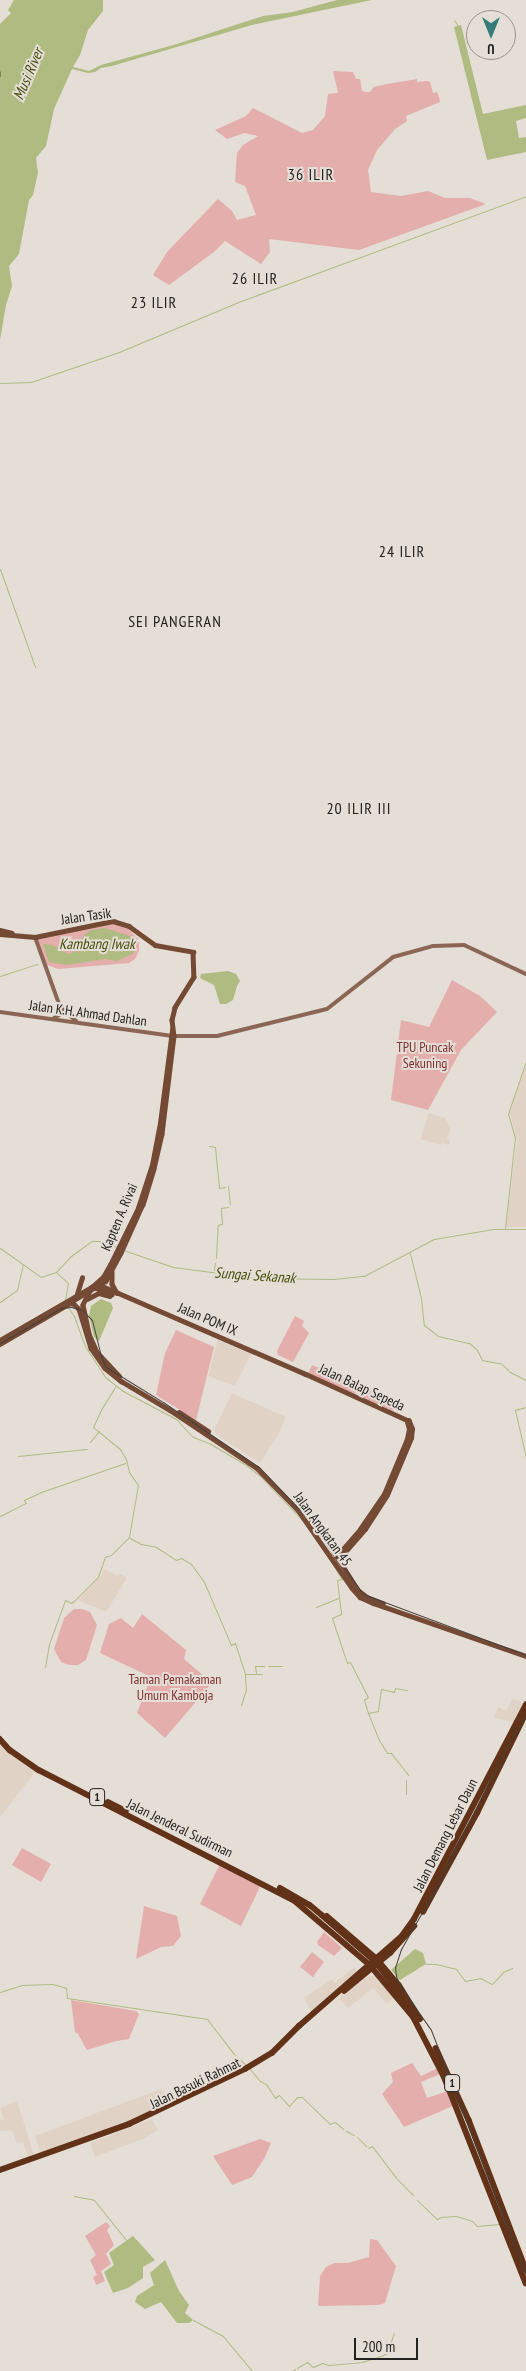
<!DOCTYPE html>
<html>
<head>
<meta charset="utf-8">
<style>
	body { margin:0 }
	#map { position:relative; width:526px; height:2371px; overflow:hidden; background:#e5ded6; font-family:"PT Sans Narrow",sans-serif }
	div>[style] { position:absolute }
	.built>* { inset:0; background:#e0d3c6 }
	.green>* { inset:0; background:#e3aeab }
	.water>* { inset:0; background:#afbb81 }
	.stream>* { height:1px; margin:-0.5px; padding:0 0.5px; transform-origin:0.5px; border-radius:0.5px; background:#afbb81 }
	.ferry>* { height:1px; margin-top:-0.5px; transform-origin:0; background:repeating-linear-gradient(90deg,#47510e 0 6px,transparent 0 11px) }
	.secondary>* { height:4px; margin:-2px; padding:0 2px; transform-origin:2px; border-radius:2px; background:#8b6655 }
	.primary>* { height:4.5px; margin:-2.25px; padding:0 2.25px; transform-origin:2.25px; border-radius:2.25px; background:#754a35 }
	.highway>* { height:5.5px; margin:-2.75px; padding:0 2.75px; transform-origin:2.75px; border-radius:2.75px; background:#623218 }
	.tram>* { height:1px; margin:-0.5px; padding:0 0.5px; transform-origin:0.5px; border-radius:0.5px; background:#43403c }
	.highway-bridge>* { height:5.5px; margin:-2.75px; padding:0 2.75px; transform-origin:2.75px; border-radius:2.75px; background:#623218 }
	span { translate:-50% -50%; white-space:nowrap; text-align:center; line-height:1.15; -webkit-text-stroke:4px #e5ded6; paint-order:stroke }
	.shield-label span { padding:1px 4px; background:#e5ded6; border:1px solid; border-radius:4px; -webkit-text-stroke-width:0 }
	.shield-label { font-size:12px; color:#23211e; font-weight:700 }
	.street-label { font-size:14px; color:#23211e }
	.park-label { font-size:14px; color:#7e2f2f }
	.water-label { font-size:15px; color:#47510e; font-style:italic }
	.quarter-label { font-size:16px; color:#23211e; letter-spacing:1px }
	.north { position:absolute; left:466px; top:10px; width:50px; height:50px; box-sizing:border-box; background:#e5ded6; border:1px solid #97928c; border-radius:50%; rotate:180deg; font-size:14px; font-weight:700; line-height:20px; text-align:center; color:#23211e }
	.north::after { content:''; display:block; margin:auto; width:18px; height:22px; background:#347c77; clip-path:polygon(50% 0,100% 100%,50% 72%,0 100%) }
	.scale { position:absolute; left:354px; top:2338px; width:64px; height:22px; box-sizing:border-box; border:2px solid #23211e; border-top:0; padding-left:6px; font-size:15px; line-height:18px; white-space:nowrap; color:#23211e; -webkit-text-stroke:4px #e5ded6; paint-order:stroke }
</style>
</head>
<body>
<div id="map">
	<div class="built">
		<div style="clip-path:polygon(526px 1066px,526px 1227px,506px 1227px,517px 1140px,510px 1113px)"></div>
		<div style="clip-path:polygon(429px 1113px,445px 1118px,451px 1128px,447px 1139px,450px 1141px,449px 1145px,442px 1143px,441px 1145px,420px 1139px)"></div>
		<div style="clip-path:polygon(218px 1340px,251px 1354px,235px 1386px,208px 1376px)"></div>
		<div style="clip-path:polygon(232px 1393px,286px 1417px,279px 1433px,260px 1463px,215px 1434px,215px 1428px)"></div>
		<div style="clip-path:polygon(104px 1569px,118px 1576px,120px 1574px,127px 1578px,106px 1612px,78px 1600px,102px 1575px)"></div>
		<div style="clip-path:polygon(513px 1698px,524px 1704px,514px 1722px,494px 1718px,498px 1707px,506px 1711px)"></div>
		<div style="clip-path:polygon(0 1743px,36px 1771px,0 1817px)"></div>
		<div style="clip-path:polygon(354px 1967px,358px 1972px,312px 2013px,304px 1998px,332px 1979px,335px 1983px)"></div>
		<div style="clip-path:polygon(369px 1976px,377px 1976px,395px 1997px,387px 2004px,373px 1988px,348px 2008px,338px 1998px)"></div>
		<div style="clip-path:polygon(161px 2089px,170px 2103px,131px 2122px,41px 2155px,35px 2136px)"></div>
		<div style="clip-path:polygon(17px 2101px,35px 2158px,29px 2160px,23px 2142px,17px 2143px,12px 2130px,1px 2131px,0 2128px,0 2120px,4px 2119px,0 2108px)"></div>
		<div style="clip-path:polygon(152px 2119px,158px 2130px,145px 2138px,95px 2157px,90px 2143px)"></div>
	</div>
	<div class="green">
		<div style="clip-path:polygon(333px 71px,353px 72px,356px 79px,360px 79px,362px 91px,366px 92px,370px 92px,374px 87px,387px 84px,417px 79px,417px 82px,427px 81px,430px 82px,433px 93px,437px 92px,439px 97px,440px 102px,406px 116px,407px 121px,395px 129px,377px 150px,368px 170px,371px 192px,401px 196px,428px 191px,445px 198px,470px 198px,486px 204px,359px 250px,269px 239px,270px 252px,261px 264px,225px 241px,214px 252px,169px 285px,153px 275px,167px 252px,218px 199px,232px 211px,237px 220px,256px 215px,245px 186px,235px 182px,237px 153px,243px 145px,258px 136px,244px 133px,227px 139px,215px 130px,246px 116px,253px 108px,302px 133px,313px 130px,325px 116px,328px 94px,338px 93px)"></div>
		<div style="clip-path:polygon(108px 922px,126px 927px,139px 940px,139px 951px,135px 959px,129px 963px,58px 969px,45px 964px,37px 938px)"></div>
		<div style="clip-path:polygon(452px 980px,480px 996px,497px 1012px,461px 1050px,428px 1110px,391px 1100px,401px 1020px,429px 1027px)"></div>
		<div style="clip-path:polygon(295px 1316px,304px 1321px,302px 1326px,309px 1333px,293px 1362px,278px 1355px,277px 1351px)"></div>
		<div style="clip-path:polygon(176px 1330px,214px 1347px,196px 1420px,156px 1395px,165px 1353px)"></div>
		<div style="clip-path:polygon(312px 1365px,359px 1385px,355px 1394px,308px 1374px)"></div>
		<div style="clip-path:polygon(363px 1387px,397px 1402px,393px 1411px,359px 1396px)"></div>
		<div style="clip-path:polygon(74px 1609px,82px 1609px,90px 1612px,97px 1625px,86px 1660px,78px 1665px,69px 1665px,61px 1662px,54px 1649px,64px 1618px)"></div>
		<div style="clip-path:polygon(142px 1614px,186px 1650px,184px 1659px,212px 1683px,165px 1738px,137px 1713px,151px 1677px,100px 1653px,109px 1624px,121px 1618px,133px 1628px)"></div>
		<div style="clip-path:polygon(22px 1848px,51px 1864px,41px 1882px,12px 1865px)"></div>
		<div style="clip-path:polygon(220px 1864px,261px 1885px,241px 1926px,200px 1904px)"></div>
		<div style="clip-path:polygon(144px 1906px,177px 1916px,181px 1936px,173px 1946px,161px 1947px,136px 1959px)"></div>
		<div style="clip-path:polygon(324px 1932px,342px 1948px,334px 1956px,318px 1945px,317px 1942px)"></div>
		<div style="clip-path:polygon(312px 1952px,324px 1962px,314px 1975px,314px 1978px,300px 1967px)"></div>
		<div style="clip-path:polygon(71px 2000px,136px 2011px,139px 2014px,129px 2039px,116px 2041px,87px 2050px,78px 2034px,75px 2032px)"></div>
		<div style="clip-path:polygon(412px 2063px,421px 2076px,438px 2068px,440px 2074px,421px 2082px,427px 2098px,448px 2091px,453px 2106px,404px 2127px,382px 2094px,393px 2082px,391px 2073px)"></div>
		<div style="clip-path:polygon(260px 2139px,271px 2143px,265px 2157px,252px 2177px,232px 2185px,213px 2156px)"></div>
		<div style="clip-path:polygon(106px 2222px,110px 2226px,107px 2230px,114px 2245px,106px 2254px,111px 2264px,101px 2271px,105px 2281px,96px 2285px,93px 2277px,97px 2275px,90px 2260px,96px 2255px,85px 2236px)"></div>
		<div style="clip-path:polygon(370px 2239px,377px 2240px,396px 2266px,385px 2303px,378px 2305px,318px 2306px,320px 2276px,326px 2267px,334px 2263px,348px 2263px,369px 2257px)"></div>
	</div>
	<div class="water">
		<div style="clip-path:polygon(14px 0,103px 0,103px 11px,88px 30px,80px 55px,73px 67px,89px 71px,101px 65px,177px 44px,263px 16px,293px 12px,337px 0,372px 0,252px 25px,112px 66px,101px 68px,95px 72px,88px 73px,72px 69px,54px 109px,46px 146px,36px 158px,38px 173px,33px 195px,29px 200px,19px 254px,9px 266px,12px 286px,6px 305px,0 340px,0 24px,11px 13px,8px 10px)"></div>
		<div style="clip-path:polygon(461px 25px,483px 114px,526px 105px,526px 118px,516px 121px,519px 138px,526px 137px,526px 152px,487px 160px,454px 27px)"></div>
		<div style="clip-path:polygon(105px 928px,130px 936px,134px 943px,134px 953px,117px 961px,105px 959px,67px 965px,49px 962px,43px 944px,52px 945px,68px 954px,76px 951px,84px 935px,91px 930px)"></div>
		<div style="clip-path:polygon(228px 971px,236px 974px,240px 981px,237px 986px,233px 1000px,226px 1004px,220px 1004px,214px 985px,200px 978px,201px 974px)"></div>
		<div style="clip-path:polygon(101px 1299px,111px 1303px,113px 1308px,99px 1341px,94px 1337px,89px 1316px,91px 1306px)"></div>
		<div style="clip-path:polygon(415px 1949px,423px 1953px,426px 1964px,400px 1980px,391px 1970px)"></div>
		<div style="clip-path:polygon(133px 2236px,155px 2260px,143px 2267px,143px 2278px,128px 2288px,113px 2293px,104px 2272px,114px 2265px,109px 2253px)"></div>
		<div style="clip-path:polygon(165px 2260px,179px 2291px,189px 2305px,185px 2313px,193px 2320px,189px 2323px,177px 2323px,161px 2302px,145px 2309px,135px 2302px,137px 2296px,154px 2285px,150px 2273px)"></div>
	</div>
	<div class="stream">
		<div style="left:454px;top:20px;width:7px;rotate:56deg"></div>
		<div style="left:0;top:383px;width:31px;rotate:-2deg"></div>
		<div style="left:31px;top:382px;width:93px;rotate:-18.8deg"></div>
		<div style="left:119px;top:352px;width:132px;rotate:-22.7deg"></div>
		<div style="left:241px;top:301px;width:304px;rotate:-20.2deg"></div>
		<div style="left:0;top:569px;width:104px;rotate:70.3deg"></div>
		<div style="left:0;top:976px;width:40px;rotate:-18deg"></div>
		<div style="left:209px;top:1146px;width:6px;rotate:9deg"></div>
		<div style="left:215px;top:1147px;width:41px;rotate:84.4deg"></div>
		<div style="left:219px;top:1188px;width:6px;rotate:-9deg"></div>
		<div style="left:228px;top:1186px;width:18px;rotate:84deg"></div>
		<div style="left:505px;top:1228px;width:91px;rotate:-83.7deg"></div>
		<div style="left:515px;top:1138px;width:25px;rotate:-106deg"></div>
		<div style="left:508px;top:1114px;width:56px;rotate:-71.2deg"></div>
		<div style="left:0;top:1248px;width:50px;rotate:35.3deg"></div>
		<div style="left:41px;top:1277px;width:16px;rotate:-18deg"></div>
		<div style="left:56px;top:1272px;width:22px;rotate:-47deg"></div>
		<div style="left:71px;top:1256px;width:26px;rotate:-36deg"></div>
		<div style="left:92px;top:1241px;width:9px"></div>
		<div style="left:101px;top:1241px;width:17px;rotate:21deg"></div>
		<div style="left:123px;top:1250px;width:53px;rotate:18.8deg"></div>
		<div style="left:173px;top:1267px;width:84px;rotate:7.5deg"></div>
		<div style="left:256px;top:1278px;width:78px;rotate:0.7deg"></div>
		<div style="left:334px;top:1279px;width:30px;rotate:-6deg"></div>
		<div style="left:364px;top:1276px;width:79px;rotate:-27.9deg"></div>
		<div style="left:434px;top:1239px;width:60px;rotate:-9.6deg"></div>
		<div style="left:493px;top:1229px;width:33px"></div>
		<div style="left:410px;top:1253px;width:46px;rotate:76.3deg"></div>
		<div style="left:421px;top:1298px;width:27px;rotate:84deg"></div>
		<div style="left:424px;top:1325px;width:18px;rotate:38deg"></div>
		<div style="left:438px;top:1336px;width:32px;rotate:13deg"></div>
		<div style="left:469px;top:1343px;width:11px;rotate:41deg"></div>
		<div style="left:477px;top:1350px;width:11px;rotate:63deg"></div>
		<div style="left:482px;top:1360px;width:20px;rotate:11deg"></div>
		<div style="left:502px;top:1364px;width:11px;rotate:45deg"></div>
		<div style="left:510px;top:1372px;width:18px;rotate:27deg"></div>
		<div style="left:216px;top:1258px;width:33px;rotate:-87deg"></div>
		<div style="left:218px;top:1225px;width:4px;rotate:-14deg"></div>
		<div style="left:222px;top:1224px;width:16px;rotate:-94deg"></div>
		<div style="left:221px;top:1208px;width:7px;rotate:-8deg"></div>
		<div style="left:214px;top:1270px;width:7px;rotate:-82deg"></div>
		<div style="left:56px;top:1272px;width:16px;rotate:43deg"></div>
		<div style="left:68px;top:1283px;width:17px;rotate:100deg"></div>
		<div style="left:0;top:1302px;width:21px;rotate:-35deg"></div>
		<div style="left:17px;top:1290px;width:26px;rotate:-77deg"></div>
		<div style="left:67px;top:1306px;width:12px;rotate:55deg"></div>
		<div style="left:74px;top:1316px;width:32px;rotate:70deg"></div>
		<div style="left:85px;top:1346px;width:37px;rotate:57deg"></div>
		<div style="left:105px;top:1377px;width:23px;rotate:38deg"></div>
		<div style="left:123px;top:1391px;width:60px;rotate:27.8deg"></div>
		<div style="left:176px;top:1419px;width:25px;rotate:47deg"></div>
		<div style="left:193px;top:1437px;width:17px;rotate:21deg"></div>
		<div style="left:209px;top:1443px;width:43px;rotate:30.7deg"></div>
		<div style="left:246px;top:1465px;width:18px;rotate:38deg"></div>
		<div style="left:260px;top:1476px;width:64px;rotate:46.3deg"></div>
		<div style="left:526px;top:1407px;width:11px;rotate:165deg"></div>
		<div style="left:515px;top:1410px;width:49px;rotate:77.1deg"></div>
		<div style="left:90px;top:1442px;width:14px;rotate:-51deg"></div>
		<div style="left:18px;top:1456px;width:69px;rotate:-5.8deg"></div>
		<div style="left:0;top:1516px;width:29px;rotate:-27deg"></div>
		<div style="left:26px;top:1503px;width:4px;rotate:-124deg"></div>
		<div style="left:24px;top:1500px;width:19px;rotate:-25deg"></div>
		<div style="left:41px;top:1492px;width:89px;rotate:-19deg"></div>
		<div style="left:130px;top:1538px;width:13px;rotate:29deg"></div>
		<div style="left:141px;top:1544px;width:15px;rotate:11deg"></div>
		<div style="left:156px;top:1547px;width:24px;rotate:33deg"></div>
		<div style="left:176px;top:1560px;width:5px;rotate:-22deg"></div>
		<div style="left:181px;top:1558px;width:12px;rotate:31deg"></div>
		<div style="left:191px;top:1564px;width:22px;rotate:54deg"></div>
		<div style="left:204px;top:1582px;width:69px;rotate:66.8deg"></div>
		<div style="left:231px;top:1645px;width:4px;rotate:-27deg"></div>
		<div style="left:235px;top:1643px;width:33px;rotate:72deg"></div>
		<div style="left:325px;top:1552px;width:32px;rotate:58deg"></div>
		<div style="left:342px;top:1579px;width:5px;rotate:169deg"></div>
		<div style="left:337px;top:1580px;width:34px;rotate:83deg"></div>
		<div style="left:341px;top:1614px;width:10px;rotate:156deg"></div>
		<div style="left:332px;top:1618px;width:47px;rotate:71.6deg"></div>
		<div style="left:347px;top:1663px;width:3px;rotate:-18deg"></div>
		<div style="left:350px;top:1662px;width:39px;rotate:63deg"></div>
		<div style="left:368px;top:1697px;width:5px;rotate:143deg"></div>
		<div style="left:364px;top:1700px;width:14px;rotate:73deg"></div>
		<div style="left:316px;top:1607px;width:24px;rotate:-22deg"></div>
		<div style="left:268px;top:1666px;width:14px"></div>
		<div style="left:45px;top:1667px;width:23px;rotate:-80deg"></div>
		<div style="left:49px;top:1644px;width:47px;rotate:-70deg"></div>
		<div style="left:65px;top:1600px;width:7px;rotate:27deg"></div>
		<div style="left:71px;top:1603px;width:5px;rotate:-37deg"></div>
		<div style="left:75px;top:1600px;width:33px;rotate:-45deg"></div>
		<div style="left:98px;top:1577px;width:21px;rotate:-71deg"></div>
		<div style="left:105px;top:1557px;width:6px;rotate:-18deg"></div>
		<div style="left:111px;top:1555px;width:25px;rotate:-45deg"></div>
		<div style="left:129px;top:1537px;width:53px;rotate:-80.2deg"></div>
		<div style="left:138px;top:1485px;width:16px;rotate:-125deg"></div>
		<div style="left:129px;top:1472px;width:13px;rotate:-103deg"></div>
		<div style="left:126px;top:1459px;width:12px;rotate:-121deg"></div>
		<div style="left:120px;top:1449px;width:35px;rotate:-141deg"></div>
		<div style="left:93px;top:1427px;width:21px;rotate:-65deg"></div>
		<div style="left:102px;top:1408px;width:25px;rotate:-58deg"></div>
		<div style="left:256px;top:1673px;width:7px;rotate:-98deg"></div>
		<div style="left:255px;top:1666px;width:9px"></div>
		<div style="left:407px;top:1690px;width:12px;rotate:-171deg"></div>
		<div style="left:395px;top:1688px;width:4px;rotate:104deg"></div>
		<div style="left:394px;top:1692px;width:13px;rotate:-167deg"></div>
		<div style="left:381px;top:1689px;width:22px;rotate:98deg"></div>
		<div style="left:378px;top:1711px;width:10px;rotate:169deg"></div>
		<div style="left:368px;top:1713px;width:29px;rotate:68deg"></div>
		<div style="left:379px;top:1740px;width:15px;rotate:58deg"></div>
		<div style="left:387px;top:1753px;width:4px"></div>
		<div style="left:391px;top:1753px;width:28px;rotate:52deg"></div>
		<div style="left:241px;top:1705px;width:16px;rotate:-72deg"></div>
		<div style="left:246px;top:1690px;width:16px;rotate:-94deg"></div>
		<div style="left:245px;top:1674px;width:17px"></div>
		<div style="left:406px;top:1780px;width:14px;rotate:90deg"></div>
		<div style="left:426px;top:1964px;width:10px"></div>
		<div style="left:436px;top:1964px;width:21px;rotate:14deg"></div>
		<div style="left:456px;top:1969px;width:15px;rotate:53deg"></div>
		<div style="left:465px;top:1981px;width:15px;rotate:-11deg"></div>
		<div style="left:480px;top:1978px;width:13px;rotate:27deg"></div>
		<div style="left:492px;top:1984px;width:16px;rotate:-47deg"></div>
		<div style="left:503px;top:1972px;width:10px;rotate:-24deg"></div>
		<div style="left:0;top:1992px;width:22px;rotate:-18deg"></div>
		<div style="left:21px;top:1985px;width:32px;rotate:-2deg"></div>
		<div style="left:53px;top:1984px;width:14px;rotate:17deg"></div>
		<div style="left:66px;top:1988px;width:10px;rotate:84deg"></div>
		<div style="left:67px;top:1998px;width:142px;rotate:8.5deg"></div>
		<div style="left:207px;top:2019px;width:44px;rotate:52.4deg"></div>
		<div style="left:234px;top:2054px;width:16px;rotate:43deg"></div>
		<div style="left:249px;top:2068px;width:17px;rotate:50deg"></div>
		<div style="left:260px;top:2081px;width:7px;rotate:27deg"></div>
		<div style="left:266px;top:2084px;width:17px;rotate:57deg"></div>
		<div style="left:275px;top:2098px;width:5px;rotate:-37deg"></div>
		<div style="left:279px;top:2095px;width:15px;rotate:48deg"></div>
		<div style="left:289px;top:2106px;width:12px;rotate:-48deg"></div>
		<div style="left:297px;top:2097px;width:5px"></div>
		<div style="left:302px;top:2097px;width:39px;rotate:44deg"></div>
		<div style="left:330px;top:2124px;width:5px;rotate:-22deg"></div>
		<div style="left:335px;top:2122px;width:11px;rotate:41deg"></div>
		<div style="left:346px;top:2131px;width:9px;rotate:27deg"></div>
		<div style="left:357px;top:2137px;width:13px;rotate:45deg"></div>
		<div style="left:368px;top:2148px;width:4px;rotate:-27deg"></div>
		<div style="left:372px;top:2146px;width:39px;rotate:53deg"></div>
		<div style="left:396px;top:2178px;width:24px;rotate:45deg"></div>
		<div style="left:74px;top:2196px;width:20px;rotate:11deg"></div>
		<div style="left:94px;top:2200px;width:51px;rotate:51.3deg"></div>
		<div style="left:417px;top:2200px;width:28px;rotate:44deg"></div>
		<div style="left:437px;top:2219px;width:4px;rotate:-27deg"></div>
		<div style="left:441px;top:2217px;width:15px;rotate:-4deg"></div>
		<div style="left:456px;top:2216px;width:17px;rotate:17deg"></div>
		<div style="left:472px;top:2221px;width:7px;rotate:45deg"></div>
		<div style="left:477px;top:2226px;width:22px;rotate:-5deg"></div>
		<div style="left:193px;top:2320px;width:34px;rotate:28deg"></div>
		<div style="left:223px;top:2336px;width:45px;rotate:50.4deg"></div>
		<div style="left:297px;top:2368px;width:12px;rotate:-31deg"></div>
		<div style="left:307px;top:2362px;width:8px;rotate:40deg"></div>
		<div style="left:313px;top:2367px;width:10px;rotate:-24deg"></div>
		<div style="left:322px;top:2363px;width:7px;rotate:16deg"></div>
		<div style="left:329px;top:2365px;width:33px;rotate:-5deg"></div>
		<div style="left:362px;top:2362px;width:22px;rotate:-18deg"></div>
		<div style="left:383px;top:2355px;width:4px;rotate:-27deg"></div>
		<div style="left:387px;top:2353px;width:21px;rotate:-71deg"></div>
		<div style="left:292px;top:2371px;width:4px;rotate:-34deg"></div>
	</div>
	<div class="ferry">
		<div style="left:0;top:71px;width:6px;rotate:90deg"></div>
	</div>
	<div class="secondary">
		<div style="left:35px;top:937px;width:74px;rotate:70.3deg"></div>
		<div style="left:60px;top:1007px;width:8px;rotate:97deg"></div>
		<div style="left:59px;top:1015px;width:6px;rotate:149deg"></div>
		<div style="left:60px;top:1007px;width:21px;rotate:41deg"></div>
		<div style="left:0;top:1012px;width:176px;rotate:7.9deg"></div>
		<div style="left:174px;top:1036px;width:43px"></div>
		<div style="left:217px;top:1036px;width:113px;rotate:-13.8deg"></div>
		<div style="left:327px;top:1009px;width:84px;rotate:-38.2deg"></div>
		<div style="left:393px;top:957px;width:41px;rotate:-15.4deg"></div>
		<div style="left:433px;top:946px;width:31px;rotate:-2deg"></div>
		<div style="left:464px;top:945px;width:68px;rotate:25.1deg"></div>
	</div>
	<div class="primary">
		<div style="left:0;top:930px;width:12px;rotate:14deg"></div>
		<div style="left:0;top:934px;width:35px;rotate:5deg"></div>
		<div style="left:35px;top:937px;width:80px;rotate:-11.6deg"></div>
		<div style="left:113px;top:921px;width:17px;rotate:17deg"></div>
		<div style="left:129px;top:926px;width:32px;rotate:36deg"></div>
		<div style="left:155px;top:945px;width:39px;rotate:10deg"></div>
		<div style="left:193px;top:952px;width:25px;rotate:88deg"></div>
		<div style="left:194px;top:977px;width:36px;rotate:122deg"></div>
		<div style="left:175px;top:1008px;width:12px;rotate:104deg"></div>
		<div style="left:172px;top:1020px;width:16px;rotate:83deg"></div>
		<div style="left:174px;top:1036px;width:99px;rotate:97deg"></div>
		<div style="left:162px;top:1134px;width:36px;rotate:103deg"></div>
		<div style="left:154px;top:1169px;width:37px;rotate:107deg"></div>
		<div style="left:143px;top:1204px;width:54px;rotate:114.2deg"></div>
		<div style="left:121px;top:1253px;width:32px;rotate:118deg"></div>
		<div style="left:106px;top:1281px;width:42px;rotate:148.6deg"></div>
		<div style="left:112px;top:1272px;width:12px;rotate:90deg"></div>
		<div style="left:112px;top:1284px;width:10px;rotate:61deg"></div>
		<div style="left:100px;top:1285px;width:224px;rotate:23.4deg"></div>
		<div style="left:306px;top:1374px;width:113px;rotate:24.5deg"></div>
		<div style="left:92px;top:1287px;width:20px;rotate:117deg"></div>
		<div style="left:83px;top:1305px;width:30px;rotate:78deg"></div>
		<div style="left:89px;top:1334px;width:20px;rotate:66deg"></div>
		<div style="left:97px;top:1352px;width:33px;rotate:47deg"></div>
		<div style="left:96px;top:1288px;width:17px;rotate:21deg"></div>
		<div style="left:77px;top:1294px;width:17px;rotate:-73deg"></div>
		<div style="left:87px;top:1299px;width:13px;rotate:-27deg"></div>
		<div style="left:99px;top:1293px;width:11px;rotate:15deg"></div>
		<div style="left:0;top:1340px;width:108px;rotate:-30.1deg"></div>
		<div style="left:93px;top:1286px;width:13px;rotate:-42deg"></div>
		<div style="left:103px;top:1277px;width:14px;rotate:-60deg"></div>
		<div style="left:110px;top:1265px;width:64px;rotate:-63.8deg"></div>
		<div style="left:138px;top:1208px;width:45px;rotate:-72deg"></div>
		<div style="left:152px;top:1165px;width:43px;rotate:-79.2deg"></div>
		<div style="left:160px;top:1123px;width:94px;rotate:-82.6deg"></div>
		<div style="left:0;top:1344px;width:81px;rotate:-30.4deg"></div>
		<div style="left:70px;top:1303px;width:4px;rotate:14deg"></div>
		<div style="left:74px;top:1304px;width:7px;rotate:45deg"></div>
		<div style="left:79px;top:1309px;width:41px;rotate:72.9deg"></div>
		<div style="left:91px;top:1348px;width:24px;rotate:55deg"></div>
		<div style="left:105px;top:1368px;width:21px;rotate:39deg"></div>
		<div style="left:121px;top:1381px;width:57px;rotate:30.6deg"></div>
		<div style="left:170px;top:1410px;width:105px;rotate:33.7deg"></div>
		<div style="left:257px;top:1468px;width:59px;rotate:45.7deg"></div>
		<div style="left:298px;top:1510px;width:95px;rotate:55.3deg"></div>
		<div style="left:352px;top:1588px;width:12px;rotate:48deg"></div>
		<div style="left:360px;top:1597px;width:14px;rotate:25deg"></div>
		<div style="left:373px;top:1603px;width:162px;rotate:19.1deg"></div>
		<div style="left:179px;top:1412px;width:35px;rotate:33deg"></div>
		<div style="left:303px;top:1512px;width:38px;rotate:50deg"></div>
		<div style="left:327px;top:1541px;width:58px;rotate:57.7deg"></div>
		<div style="left:358px;top:1590px;width:11px;rotate:38deg"></div>
		<div style="left:367px;top:1597px;width:17px;rotate:21deg"></div>
		<div style="left:336px;top:1557px;width:37px;rotate:-49deg"></div>
		<div style="left:360px;top:1529px;width:42px;rotate:-55.6deg"></div>
		<div style="left:384px;top:1494px;width:60px;rotate:-67.3deg"></div>
		<div style="left:407px;top:1439px;width:10px;rotate:-79deg"></div>
		<div style="left:409px;top:1429px;width:7px;rotate:-106deg"></div>
		<div style="left:338px;top:1560px;width:41px;rotate:-48.9deg"></div>
		<div style="left:365px;top:1529px;width:40px;rotate:-57.1deg"></div>
		<div style="left:387px;top:1495px;width:62px;rotate:-67.2deg"></div>
		<div style="left:411px;top:1438px;width:9px;rotate:-84deg"></div>
		<div style="left:412px;top:1429px;width:9px;rotate:-111deg"></div>
	</div>
	<div class="highway">
		<div style="left:0;top:1739px;width:15px;rotate:48deg"></div>
		<div style="left:10px;top:1750px;width:35px;rotate:35deg"></div>
		<div style="left:39px;top:1770px;width:288px;rotate:27.1deg"></div>
		<div style="left:295px;top:1901px;width:99px;rotate:40.5deg"></div>
		<div style="left:370px;top:1965px;width:72px;rotate:50.1deg"></div>
		<div style="left:108px;top:1802px;width:20px;rotate:27deg"></div>
		<div style="left:280px;top:1888px;width:34px;rotate:30deg"></div>
		<div style="left:310px;top:1905px;width:16px;rotate:40deg"></div>
		<div style="left:423px;top:1912px;width:113px;rotate:-61.4deg"></div>
		<div style="left:477px;top:1813px;width:111px;rotate:-63.9deg"></div>
		<div style="left:327px;top:1916px;width:66px;rotate:40.7deg"></div>
		<div style="left:377px;top:1959px;width:34px;rotate:50deg"></div>
		<div style="left:399px;top:1985px;width:40px;rotate:58deg"></div>
		<div style="left:344px;top:1991px;width:60px;rotate:-39.6deg"></div>
		<div style="left:390px;top:1953px;width:36px;rotate:-48deg"></div>
		<div style="left:414px;top:2018px;width:65px;rotate:62.7deg"></div>
		<div style="left:444px;top:2076px;width:223px;rotate:68.4deg"></div>
		<div style="left:436px;top:2048px;width:79px;rotate:65.4deg"></div>
		<div style="left:469px;top:2120px;width:160px;rotate:69.1deg"></div>
		<div style="left:0;top:2170px;width:137px;rotate:-19.6deg"></div>
		<div style="left:129px;top:2124px;width:128px;rotate:-25.4deg"></div>
		<div style="left:245px;top:2069px;width:31px;rotate:-31deg"></div>
		<div style="left:272px;top:2053px;width:38px;rotate:-45deg"></div>
		<div style="left:299px;top:2026px;width:135px;rotate:-41.1deg"></div>
		<div style="left:401px;top:1937px;width:22px;rotate:-54deg"></div>
		<div style="left:414px;top:1919px;width:242px;rotate:-62.4deg"></div>
	</div>
	<div class="tram">
		<div style="left:0;top:1343px;width:70px;rotate:-29.8deg"></div>
		<div style="left:61px;top:1308px;width:10px;rotate:-6deg"></div>
		<div style="left:71px;top:1307px;width:11px;rotate:15deg"></div>
		<div style="left:82px;top:1310px;width:14px;rotate:45deg"></div>
		<div style="left:92px;top:1320px;width:37px;rotate:76deg"></div>
		<div style="left:101px;top:1356px;width:12px;rotate:66deg"></div>
		<div style="left:106px;top:1367px;width:67px;rotate:31.6deg"></div>
		<div style="left:163px;top:1402px;width:117px;rotate:34.2deg"></div>
		<div style="left:260px;top:1468px;width:80px;rotate:46.5deg"></div>
		<div style="left:315px;top:1526px;width:83px;rotate:54.8deg"></div>
		<div style="left:363px;top:1594px;width:174px;rotate:20.5deg"></div>
		<div style="left:526px;top:1716px;width:17px;rotate:126deg"></div>
		<div style="left:516px;top:1730px;width:173px;rotate:116.9deg"></div>
		<div style="left:438px;top:1884px;width:75px;rotate:119.6deg"></div>
		<div style="left:401px;top:1949px;width:19px;rotate:108deg"></div>
		<div style="left:395px;top:1967px;width:9px;rotate:84deg"></div>
		<div style="left:396px;top:1976px;width:12px;rotate:66deg"></div>
		<div style="left:401px;top:1987px;width:52px;rotate:55.1deg"></div>
		<div style="left:431px;top:2030px;width:263px;rotate:68.8deg"></div>
	</div>
	<div class="highway-bridge">
		<div style="left:322px;top:1915px;width:72px;rotate:41deg"></div>
		<div style="left:376px;top:1962px;width:61px;rotate:52.4deg"></div>
	</div>
	<div class="shield-label">
		<span style="left:97px;top:1797px">1</span>
		<span style="left:452px;top:2083px">1</span>
	</div>
	<div class="street-label">
		<span style="left:86px;top:916px;rotate:-8deg">Jalan Tasik</span>
		<span style="left:88px;top:1013px;rotate:8deg">Jalan K.H. Ahmad Dahlan</span>
		<span style="left:119px;top:1217px;rotate:-67deg">Kapten A. Rivai</span>
		<span style="left:208px;top:1319px;rotate:23deg">Jalan POM IX</span>
		<span style="left:362px;top:1387px;rotate:25deg">Jalan Balap Sepeda</span>
		<span style="left:323px;top:1529px;rotate:54deg">Jalan Angkatan 45</span>
		<span style="left:180px;top:1828px;rotate:26deg">Jalan Jenderal Sudirman</span>
		<span style="left:445px;top:1835px;rotate:-63deg">Jalan Demang Lebar Daun</span>
		<span style="left:195px;top:2083px;rotate:-26deg">Jalan Basuki Rahmat</span>
	</div>
	<div class="park-label">
		<span style="left:425px;top:1055px">TPU Puncak<br>Sekuning</span>
		<span style="left:175px;top:1687px">Taman Pemakaman<br>Umum Kamboja</span>
	</div>
	<div class="water-label">
		<span style="left:28px;top:74px;rotate:-67deg">Musi River</span>
		<span style="left:97px;top:944px">Kambang Iwak</span>
		<span style="left:255px;top:1275px;rotate:4deg">Sungai Sekanak</span>
	</div>
	<div class="quarter-label">
		<span style="left:311px;top:174px">36 ILIR</span>
		<span style="left:255px;top:278px">26 ILIR</span>
		<span style="left:154px;top:302px">23 ILIR</span>
		<span style="left:402px;top:551px">24 ILIR</span>
		<span style="left:175px;top:621px">SEI PANGERAN</span>
		<span style="left:359px;top:808px">20 ILIR III</span>
	</div>
	<div class="north">U</div>
	<div class="scale">200 m</div>
</div>
</body>
</html>
